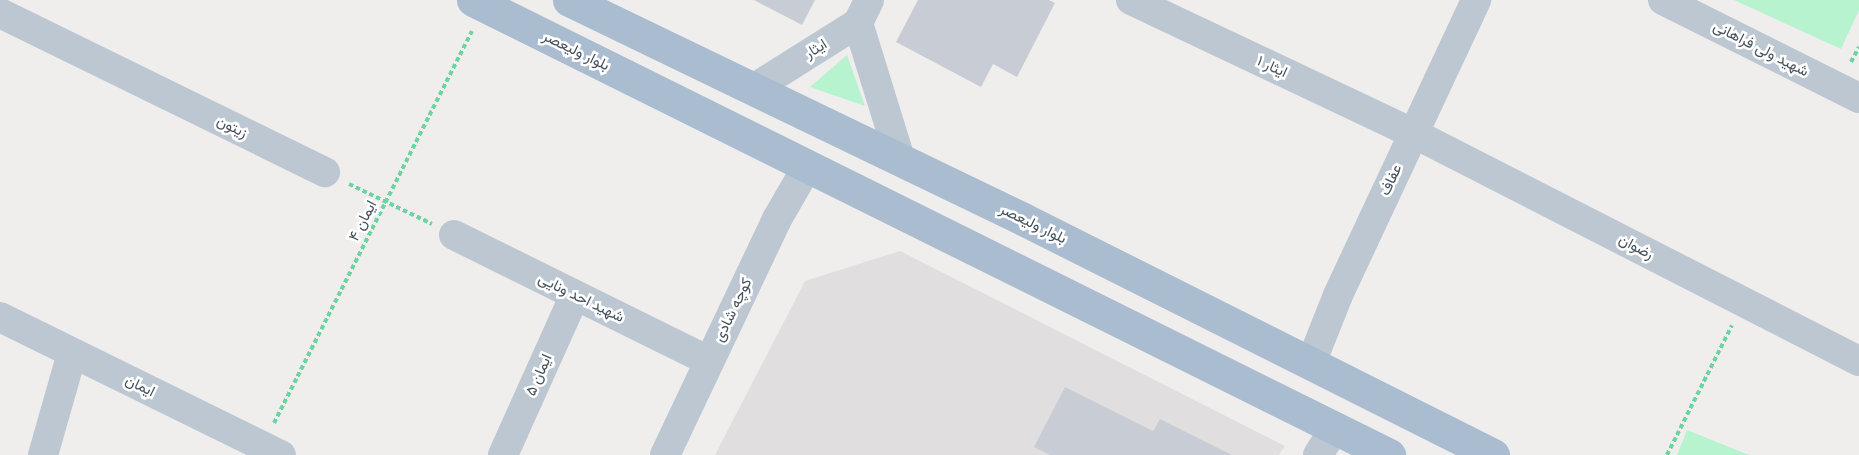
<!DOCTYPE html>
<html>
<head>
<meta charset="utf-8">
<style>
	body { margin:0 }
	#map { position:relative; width:1859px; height:455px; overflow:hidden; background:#f0eded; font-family:"Varela Round",Vazirmatn,sans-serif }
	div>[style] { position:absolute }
	.education>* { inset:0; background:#e1dedf }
	.green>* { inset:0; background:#b7f3cf }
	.building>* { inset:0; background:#c8ccd4 }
	.path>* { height:4px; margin-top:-2px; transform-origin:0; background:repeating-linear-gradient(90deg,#6cd4a2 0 4.5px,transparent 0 7.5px) }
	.minor>* { height:30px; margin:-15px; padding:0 15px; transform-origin:15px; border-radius:15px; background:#bcc7d1 }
	.major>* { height:33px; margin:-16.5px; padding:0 16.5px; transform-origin:16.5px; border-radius:16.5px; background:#aabccf }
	span { translate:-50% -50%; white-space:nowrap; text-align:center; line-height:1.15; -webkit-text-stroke:5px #fff; paint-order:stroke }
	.street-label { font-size:15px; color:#44505c }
</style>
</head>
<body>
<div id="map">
	<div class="education">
		<div style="clip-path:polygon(900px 251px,1285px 446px,1279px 455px,715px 455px,805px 281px)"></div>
	</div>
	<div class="green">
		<div style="clip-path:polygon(1734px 0,1859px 0,1859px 10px,1841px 49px)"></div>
		<div style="clip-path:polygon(847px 55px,865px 106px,810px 87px)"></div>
		<div style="clip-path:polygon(1687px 430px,1749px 455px,1677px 455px)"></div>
	</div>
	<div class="building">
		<div style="clip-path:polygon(754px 0,815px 0,802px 25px)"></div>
		<div style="clip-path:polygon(918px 0,1049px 0,1055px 3px,1017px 77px,993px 64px,981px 87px,896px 42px)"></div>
		<div style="clip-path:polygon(1065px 387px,1153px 431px,1160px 419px,1232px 455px,1050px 455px,1034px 447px)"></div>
	</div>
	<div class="path">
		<div style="left:1851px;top:62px;width:17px;rotate:-62deg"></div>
		<div style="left:349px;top:184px;width:92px;rotate:25.7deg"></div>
		<div style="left:274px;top:423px;width:439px;rotate:-63.2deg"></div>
		<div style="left:1667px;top:455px;width:145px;rotate:-63.4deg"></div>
	</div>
	<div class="minor">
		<div style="left:1131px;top:0;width:312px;rotate:25.3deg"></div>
		<div style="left:1413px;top:133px;width:501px;rotate:27.08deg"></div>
		<div style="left:1663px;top:0;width:219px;rotate:26.6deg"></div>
		<div style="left:0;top:13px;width:362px;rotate:26.1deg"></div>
		<div style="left:858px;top:23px;width:142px;rotate:72.8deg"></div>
		<div style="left:753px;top:89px;width:124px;rotate:-32.2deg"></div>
		<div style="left:858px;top:23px;width:25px;rotate:-64deg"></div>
		<div style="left:454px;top:235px;width:284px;rotate:26.3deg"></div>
		<div style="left:0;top:317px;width:313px;rotate:26.2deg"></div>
		<div style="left:1311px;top:363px;width:73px;rotate:-68.3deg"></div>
		<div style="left:1338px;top:295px;width:326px;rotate:-64.9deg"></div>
		<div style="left:43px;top:455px;width:106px;rotate:-74.1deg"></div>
		<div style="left:503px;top:455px;width:175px;rotate:-65.8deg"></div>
		<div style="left:665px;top:455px;width:261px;rotate:-64.6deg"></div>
		<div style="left:777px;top:219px;width:60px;rotate:-60deg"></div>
		<div style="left:1318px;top:455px;width:31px;rotate:-58deg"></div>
	</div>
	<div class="major">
		<div style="left:473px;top:0;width:1023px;rotate:26.41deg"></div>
		<div style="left:569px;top:0;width:504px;rotate:25.75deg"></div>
		<div style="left:1023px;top:219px;width:526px;rotate:26.66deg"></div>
	</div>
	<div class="street-label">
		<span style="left:816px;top:49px;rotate:-32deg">ایثار</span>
		<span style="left:1761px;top:49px;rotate:27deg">شهید ولی فراهانی</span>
		<span style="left:576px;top:51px;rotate:26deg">بلوار ولیعصر</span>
		<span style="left:1272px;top:67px;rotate:25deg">ایثار ۱</span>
		<span style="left:232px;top:127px;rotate:26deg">زیتون</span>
		<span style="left:1391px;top:180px;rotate:-65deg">عفاف</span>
		<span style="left:363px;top:221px;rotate:-63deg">ایمان ۴</span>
		<span style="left:1033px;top:224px;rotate:26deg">بلوار ولیعصر</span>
		<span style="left:1636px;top:247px;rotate:28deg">رضوان</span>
		<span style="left:581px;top:298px;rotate:26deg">شهید احد ونایی</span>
		<span style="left:733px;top:310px;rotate:-64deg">کوچه شادی</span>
		<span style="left:539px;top:375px;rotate:-66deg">ایمان ۵</span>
		<span style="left:140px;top:386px;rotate:26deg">ایمان</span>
	</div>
</div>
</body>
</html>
